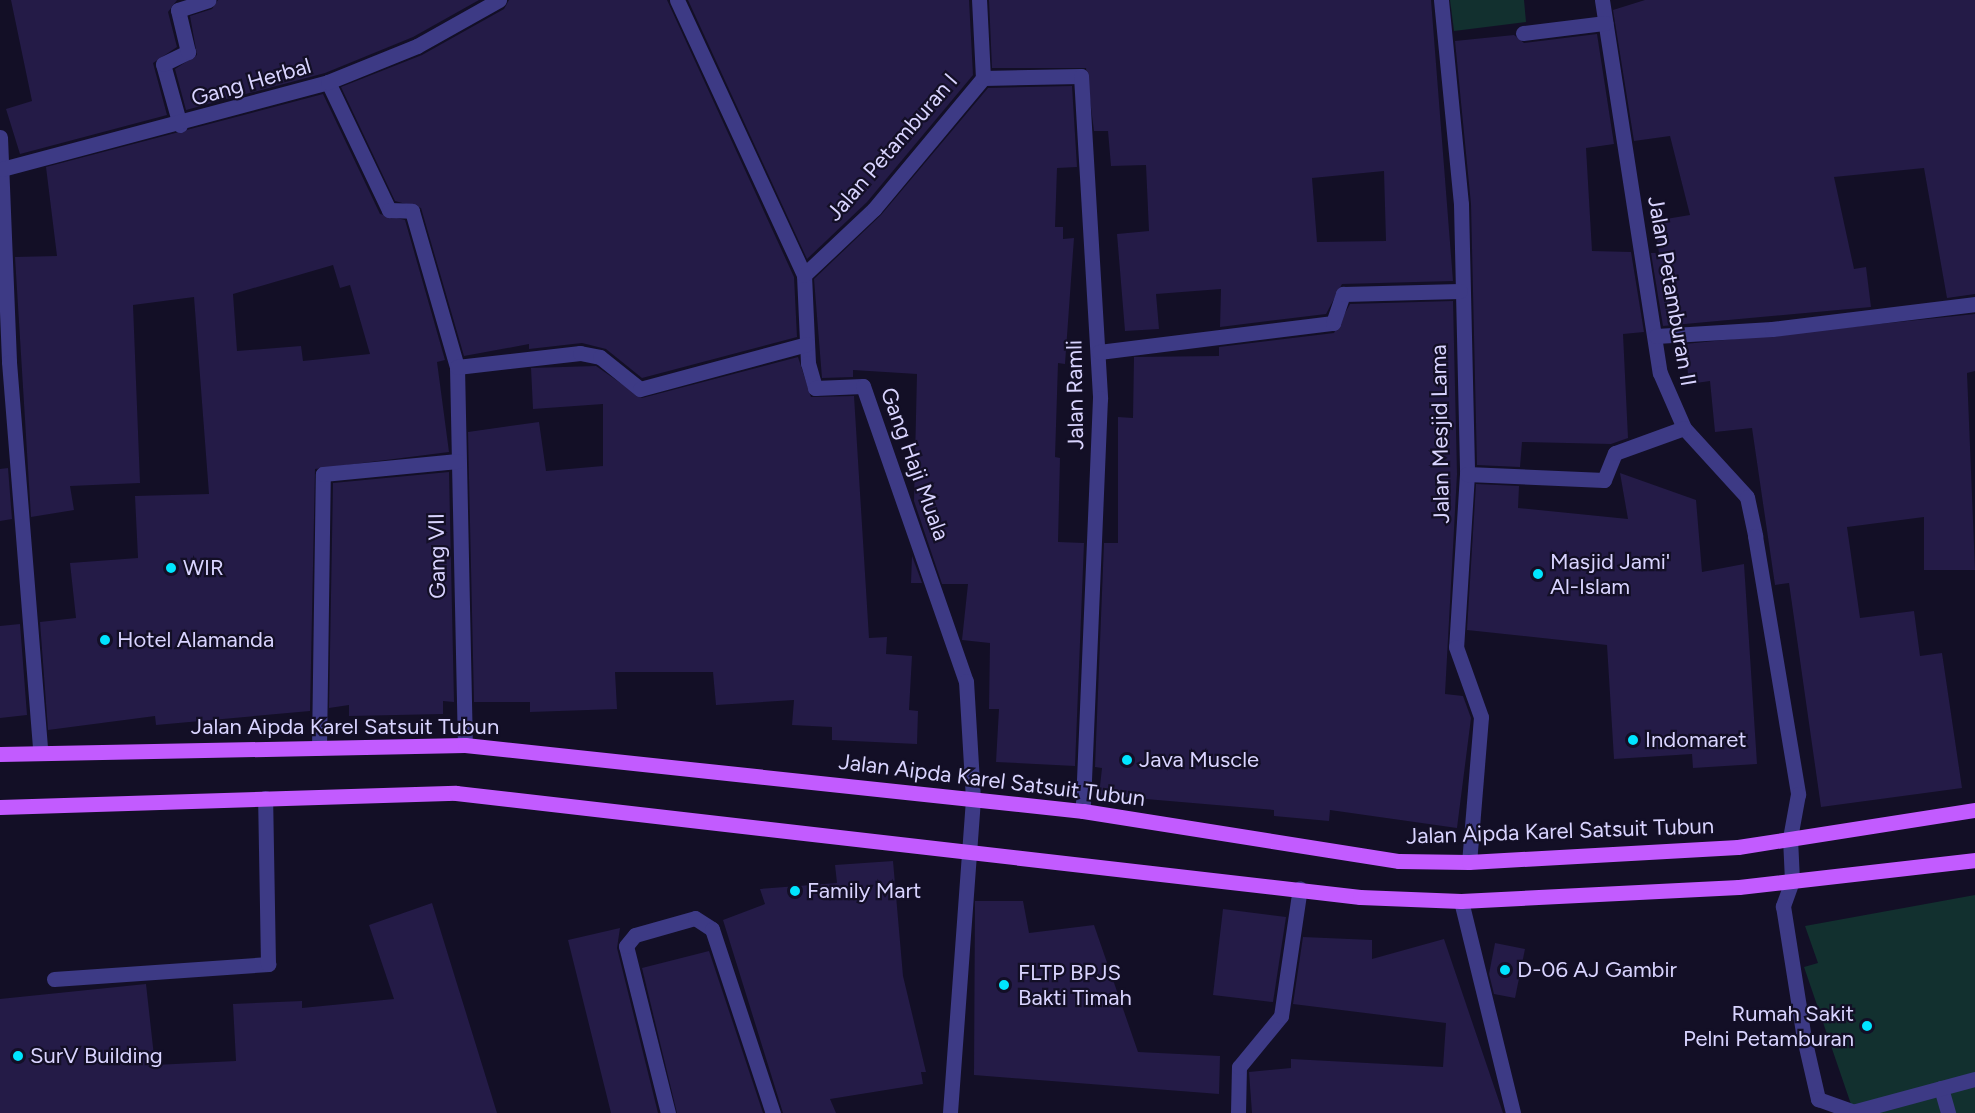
<!DOCTYPE html>
<html>
<head>
<meta charset="utf-8">
<style>
	body { margin:0 }
	#map { position:relative; width:1975px; height:1113px; overflow:hidden; background:#130f26; font-family:Figtree,sans-serif }
	div>[style] { position:absolute }
	.green>* { inset:0; background:#12302f }
	.building>* { inset:0; background:#241b47 }
	.minor>* { height:15px; margin:-7.5px; padding:0 7.5px; transform-origin:7.5px; border-radius:7.5px; background:#3d3a85 }
	.major>* { height:15px; margin:-7.5px; padding:0 7.5px; transform-origin:7.5px; border-radius:7.5px; background:#c25bff }
	.dots>* { width:16px; height:16px; translate:-50% -50%; box-sizing:border-box; border:3px solid #130f26; border-radius:50% }
	span { translate:-50% -50%; white-space:nowrap; text-align:center; line-height:1.15; -webkit-text-stroke:4.5px #130f26; paint-order:stroke }
	.street-label { font-size:22px; color:#d9d4ff }
	.poi-label { font-size:22px; color:#d9d4ff }
	.left { translate:0 -50%; text-align:left }
	.right { translate:-100% -50%; text-align:right }
</style>
</head>
<body>
<div id="map">
	<div class="green">
		<div style="clip-path:polygon(1450px 0,1524px 0,1526px 22px,1454px 31px)"></div>
		<div style="clip-path:polygon(1975px 895px,1975px 1113px,1854px 1113px,1804px 967px,1818px 963px,1805px 926px)"></div>
	</div>
	<div class="building">
		<div style="clip-path:polygon(11px 0,177px 0,168px 12px,177px 47px,153px 63px,167px 115px,20px 154px,6px 109px,32px 101px)"></div>
		<div style="clip-path:polygon(218px 0,479px 0,413px 37px,325px 73px,186px 110px,175px 69px,197px 55px,190px 16px,212px 9px)"></div>
		<div style="clip-path:polygon(509px 0,667px 0,794px 277px,797px 337px,642px 378px,606px 349px,582px 343px,529px 349px,529px 344px,464px 356px,421px 208px,395px 201px,341px 87px,422px 55px,504px 9px)"></div>
		<div style="clip-path:polygon(688px 0,969px 0,973px 75px,867px 202px,807px 259px)"></div>
		<div style="clip-path:polygon(evenodd,989px 0,1431px 0,1453px 281px,1342px 284px,1326px 314px,1220px 327px,1221px 289px,1156px 294px,1159px 329px,1125px 331px,1117px 234px,1149px 231px,1146px 165px,1111px 166px,1108px 131px,1094px 131px,1086px 68px,992px 68px,989px 0,1384px 171px,1386px 241px,1317px 242px,1312px 178px,1384px 171px)"></div>
		<div style="clip-path:polygon(1645px 0,1975px 0,1975px 294px,1947px 298px,1924px 168px,1834px 177px,1854px 269px,1866px 267px,1871px 307px,1663px 326px,1651px 253px,1659px 253px,1654px 221px,1690px 215px,1670px 136px,1634px 141px,1613px 10px)"></div>
		<div style="clip-path:polygon(1597px 34px,1614px 144px,1586px 148px,1592px 251px,1631px 252px,1644px 332px,1623px 334px,1628px 438px,1611px 444px,1522px 442px,1520px 467px,1477px 465px,1471px 204px,1455px 41px,1514px 35px,1524px 43px)"></div>
		<div style="clip-path:polygon(1072px 86px,1077px 167px,1057px 168px,1055px 227px,1063px 227px,1063px 239px,1074px 238px,1065px 364px,1058px 363px,1055px 457px,1060px 458px,1058px 542px,1084px 543px,1075px 766px,996px 762px,999px 709px,989px 709px,990px 643px,962px 640px,968px 584px,942px 584px,914px 501px,917px 374px,853px 370px,853px 377px,822px 378px,814px 279px,881px 215px,988px 88px)"></div>
		<div style="clip-path:polygon(evenodd,323px 94px,380px 214px,405px 220px,445px 360px,437px 362px,449px 452px,315px 469px,310px 711px,156px 725px,155px 716px,48px 730px,40px 622px,76px 618px,70px 563px,138px 558px,135px 496px,209px 494px,194px 297px,133px 305px,140px 483px,70px 486px,74px 510px,31px 517px,15px 257px,57px 256px,46px 167px,323px 94px,333px 265px,340px 288px,350px 285px,370px 354px,303px 361px,301px 346px,237px 351px,233px 294px,333px 265px)"></div>
		<div style="clip-path:polygon(1453px 301px,1457px 474px,1445px 694px,1463px 696px,1471px 718px,1457px 828px,1330px 810px,1329px 821px,1274px 816px,1274px 810px,1099px 795px,1102px 768px,1095px 767px,1104px 543px,1118px 543px,1118px 417px,1133px 418px,1134px 357px,1219px 356px,1219px 347px,1334px 333px,1350px 304px)"></div>
		<div style="clip-path:polygon(1975px 314px,1975px 371px,1967px 373px,1975px 570px,1924px 570px,1924px 517px,1847px 527px,1860px 618px,1914px 611px,1920px 656px,1942px 653px,1962px 788px,1821px 807px,1789px 583px,1775px 585px,1752px 428px,1715px 432px,1710px 381px,1689px 384px,1685px 344px)"></div>
		<div style="clip-path:polygon(798px 357px,811px 397px,854px 396px,869px 638px,887px 637px,886px 654px,912px 656px,909px 710px,918px 711px,917px 744px,832px 740px,832px 727px,792px 725px,794px 700px,716px 705px,713px 672px,615px 672px,617px 709px,530px 712px,530px 702px,474px 702px,468px 432px,539px 422px,546px 471px,603px 466px,603px 404px,533px 409px,531px 368px,596px 366px,642px 398px)"></div>
		<div style="clip-path:polygon(8px 468px,12px 519px,0 521px,0 469px)"></div>
		<div style="clip-path:polygon(449px 472px,454px 702px,443px 701px,443px 714px,349px 716px,349px 705px,329px 708px,333px 483px)"></div>
		<div style="clip-path:polygon(1620px 473px,1696px 500px,1702px 572px,1744px 564px,1757px 764px,1693px 768px,1692px 754px,1614px 759px,1607px 645px,1467px 630px,1476px 484px,1519px 486px,1518px 508px,1628px 519px)"></div>
		<div style="clip-path:polygon(912px 556px,922px 583px,911px 583px)"></div>
		<div style="clip-path:polygon(20px 624px,27px 715px,0 718px,0 626px)"></div>
		<div style="clip-path:polygon(893px 861px,903px 976px,926px 1072px,921px 1072px,923px 1084px,830px 1099px,836px 1113px,783px 1113px,723px 920px,765px 904px,760px 889px,837px 883px,835px 865px)"></div>
		<div style="clip-path:polygon(975px 901px,1023px 901px,1029px 933px,1094px 925px,1138px 1052px,1220px 1056px,1219px 1094px,974px 1075px)"></div>
		<div style="clip-path:polygon(432px 903px,497px 1113px,0 1113px,0 999px,146px 984px,155px 1065px,236px 1061px,233px 1004px,302px 1001px,302px 1008px,394px 999px,369px 925px)"></div>
		<div style="clip-path:polygon(1223px 909px,1286px 917px,1273px 1002px,1213px 995px)"></div>
		<div style="clip-path:polygon(620px 928px,617px 948px,658px 1113px,611px 1113px,568px 940px)"></div>
		<div style="clip-path:polygon(1303px 937px,1372px 940px,1372px 959px,1444px 939px,1503px 1113px,1252px 1113px,1249px 1072px,1291px 1068px,1291px 1059px,1443px 1067px,1446px 1023px,1293px 1004px)"></div>
		<div style="clip-path:polygon(1495px 943px,1525px 949px,1515px 998px,1494px 994px,1489px 974px)"></div>
		<div style="clip-path:polygon(709px 951px,763px 1113px,677px 1113px,642px 968px)"></div>
	</div>
	<div class="minor">
		<div style="left:677px;top:0;width:303px;rotate:65.2deg"></div>
		<div style="left:804px;top:275px;width:88px;rotate:87.4deg"></div>
		<div style="left:808px;top:363px;width:26px;rotate:74deg"></div>
		<div style="left:815px;top:388px;width:48px;rotate:-2.4deg"></div>
		<div style="left:863px;top:386px;width:312px;rotate:70.8deg"></div>
		<div style="left:966px;top:681px;width:118px;rotate:86.6deg"></div>
		<div style="left:973px;top:799px;width:315px;rotate:94.2deg"></div>
		<div style="left:1441px;top:0;width:205px;rotate:84.4deg"></div>
		<div style="left:1461px;top:204px;width:270px;rotate:88.7deg"></div>
		<div style="left:1467px;top:474px;width:173px;rotate:93.6deg"></div>
		<div style="left:1456px;top:647px;width:74px;rotate:70.3deg"></div>
		<div style="left:1481px;top:717px;width:145px;rotate:94.7deg"></div>
		<div style="left:1602px;top:0;width:377px;rotate:81.2deg"></div>
		<div style="left:1660px;top:373px;width:60px;rotate:66.4deg"></div>
		<div style="left:1684px;top:428px;width:93px;rotate:47.6deg"></div>
		<div style="left:1747px;top:497px;width:40px;rotate:78deg"></div>
		<div style="left:1755px;top:536px;width:262px;rotate:80.5deg"></div>
		<div style="left:1798px;top:794px;width:45px;rotate:100.3deg"></div>
		<div style="left:1790px;top:838px;width:43px;rotate:87.3deg"></div>
		<div style="left:1792px;top:881px;width:27px;rotate:110deg"></div>
		<div style="left:1783px;top:906px;width:134px;rotate:81deg"></div>
		<div style="left:1804px;top:1038px;width:63px;rotate:77.1deg"></div>
		<div style="left:1818px;top:1099px;width:41px;rotate:19.7deg"></div>
		<div style="left:1523px;top:33px;width:83px;rotate:-7deg"></div>
		<div style="left:983px;top:78px;width:98px;rotate:-1.2deg"></div>
		<div style="left:1081px;top:76px;width:323px;rotate:86.6deg"></div>
		<div style="left:1100px;top:398px;width:413px;rotate:92.4deg"></div>
		<div style="left:328px;top:82px;width:142px;rotate:64.5deg"></div>
		<div style="left:389px;top:210px;width:23px;rotate:2deg"></div>
		<div style="left:412px;top:211px;width:162px;rotate:73.9deg"></div>
		<div style="left:457px;top:367px;width:378px;rotate:88.8deg"></div>
		<div style="left:180px;top:125px;width:63px;rotate:-105.6deg"></div>
		<div style="left:163px;top:64px;width:28px;rotate:-26deg"></div>
		<div style="left:188px;top:52px;width:43px;rotate:-103.4deg"></div>
		<div style="left:178px;top:10px;width:32px;rotate:-18deg"></div>
		<div style="left:0;top:137px;width:225px;rotate:87.7deg"></div>
		<div style="left:9px;top:362px;width:390px;rotate:85.4deg"></div>
		<div style="left:2px;top:169px;width:337px;rotate:-14.9deg"></div>
		<div style="left:328px;top:82px;width:96px;rotate:-22deg"></div>
		<div style="left:417px;top:46px;width:94px;rotate:-29.3deg"></div>
		<div style="left:804px;top:275px;width:96px;rotate:-43.3deg"></div>
		<div style="left:874px;top:209px;width:170px;rotate:-50.2deg"></div>
		<div style="left:983px;top:78px;width:78px;rotate:-92.9deg"></div>
		<div style="left:1656px;top:336px;width:116px;rotate:-3.5deg"></div>
		<div style="left:1772px;top:329px;width:205px;rotate:-7deg"></div>
		<div style="left:1099px;top:352px;width:236px;rotate:-7.1deg"></div>
		<div style="left:1333px;top:323px;width:31px;rotate:-71deg"></div>
		<div style="left:1343px;top:294px;width:117px;rotate:-1.5deg"></div>
		<div style="left:457px;top:367px;width:124px;rotate:-6.5deg"></div>
		<div style="left:580px;top:353px;width:20px;rotate:11deg"></div>
		<div style="left:600px;top:357px;width:51px;rotate:38.7deg"></div>
		<div style="left:640px;top:389px;width:173px;rotate:-15.1deg"></div>
		<div style="left:1467px;top:474px;width:137px;rotate:2.5deg"></div>
		<div style="left:1604px;top:480px;width:29px;rotate:-68deg"></div>
		<div style="left:1615px;top:453px;width:73px;rotate:-19.9deg"></div>
		<div style="left:319px;top:748px;width:274px;rotate:-89.2deg"></div>
		<div style="left:323px;top:474px;width:135px;rotate:-5.5deg"></div>
		<div style="left:1461px;top:901px;width:218px;rotate:76.2deg"></div>
		<div style="left:54px;top:979px;width:215px;rotate:-4deg"></div>
		<div style="left:268px;top:964px;width:166px;rotate:-91deg"></div>
		<div style="left:1941px;top:1088px;width:26px;rotate:74deg"></div>
		<div style="left:1856px;top:1111px;width:123px;rotate:-15.1deg"></div>
		<div style="left:668px;top:1113px;width:172px;rotate:-104.1deg"></div>
		<div style="left:626px;top:946px;width:14px;rotate:-51deg"></div>
		<div style="left:635px;top:935px;width:62px;rotate:-15.8deg"></div>
		<div style="left:695px;top:918px;width:20px;rotate:33deg"></div>
		<div style="left:712px;top:929px;width:194px;rotate:71.7deg"></div>
		<div style="left:1238px;top:1113px;width:46px;rotate:-88.8deg"></div>
		<div style="left:1239px;top:1067px;width:66px;rotate:-50.5deg"></div>
		<div style="left:1281px;top:1016px;width:129px;rotate:-81.6deg"></div>
	</div>
	<div class="major">
		<div style="left:0;top:754px;width:465px;rotate:-1.1deg"></div>
		<div style="left:465px;top:745px;width:622px;rotate:6.1deg"></div>
		<div style="left:1083px;top:811px;width:320px;rotate:9deg"></div>
		<div style="left:1399px;top:861px;width:70px;rotate:0.8deg"></div>
		<div style="left:1469px;top:862px;width:269px;rotate:-3.2deg"></div>
		<div style="left:1738px;top:847px;width:240px;rotate:-8.9deg"></div>
		<div style="left:0;top:807px;width:456px;rotate:-1.8deg"></div>
		<div style="left:456px;top:793px;width:910px;rotate:6.56deg"></div>
		<div style="left:1360px;top:897px;width:101px;rotate:2.3deg"></div>
		<div style="left:1461px;top:901px;width:278px;rotate:-2.9deg"></div>
		<div style="left:1739px;top:887px;width:238px;rotate:-6.5deg"></div>
	</div>
	<div class="dots">
		<div style="left:171px;top:568px;background:#00e5ff"></div>
		<div style="left:1538px;top:574px;background:#00e5ff"></div>
		<div style="left:105px;top:640px;background:#00e5ff"></div>
		<div style="left:1633px;top:740px;background:#00e5ff"></div>
		<div style="left:1127px;top:760px;background:#00e5ff"></div>
		<div style="left:795px;top:891px;background:#00e5ff"></div>
		<div style="left:1505px;top:970px;background:#00e5ff"></div>
		<div style="left:1004px;top:985px;background:#00e5ff"></div>
		<div style="left:1867px;top:1026px;background:#00e5ff"></div>
		<div style="left:18px;top:1056px;background:#00e5ff"></div>
	</div>
	<div class="street-label">
		<span style="left:251px;top:82px;rotate:-16deg">Gang Herbal</span>
		<span style="left:892px;top:147px;rotate:-49deg">Jalan Petamburan I</span>
		<span style="left:1672px;top:291px;rotate:80deg">Jalan Petamburan II</span>
		<span style="left:1075px;top:395px;rotate:-91deg">Jalan Ramli</span>
		<span style="left:1440px;top:434px;rotate:-91deg">Jalan Mesjid Lama</span>
		<span style="left:915px;top:464px;rotate:70deg">Gang Haji Muala</span>
		<span style="left:437px;top:556px;rotate:-91deg">Gang VII</span>
		<span style="left:345px;top:727px">Jalan Aipda Karel Satsuit Tubun</span>
		<span style="left:992px;top:780px;rotate:7deg">Jalan Aipda Karel Satsuit Tubun</span>
		<span style="left:1560px;top:831px;rotate:-2deg">Jalan Aipda Karel Satsuit Tubun</span>
	</div>
	<div class="poi-label">
		<span class="left" style="left:1550px;top:574px">Masjid Jami'<br>Al-Islam</span>
		<span class="left" style="left:183px;top:568px">WIR</span>
		<span class="left" style="left:117px;top:640px">Hotel Alamanda</span>
		<span class="left" style="left:1645px;top:740px">Indomaret</span>
		<span class="left" style="left:1139px;top:760px">Java Muscle</span>
		<span class="left" style="left:807px;top:891px">Family Mart</span>
		<span class="left" style="left:1517px;top:970px">D-06 AJ Gambir</span>
		<span class="left" style="left:1018px;top:985px">FLTP BPJS<br>Bakti Timah</span>
		<span class="right" style="left:1854px;top:1026px">Rumah Sakit<br>Pelni Petamburan</span>
		<span class="left" style="left:30px;top:1056px">SurV Building</span>
	</div>
</div>
</body>
</html>
